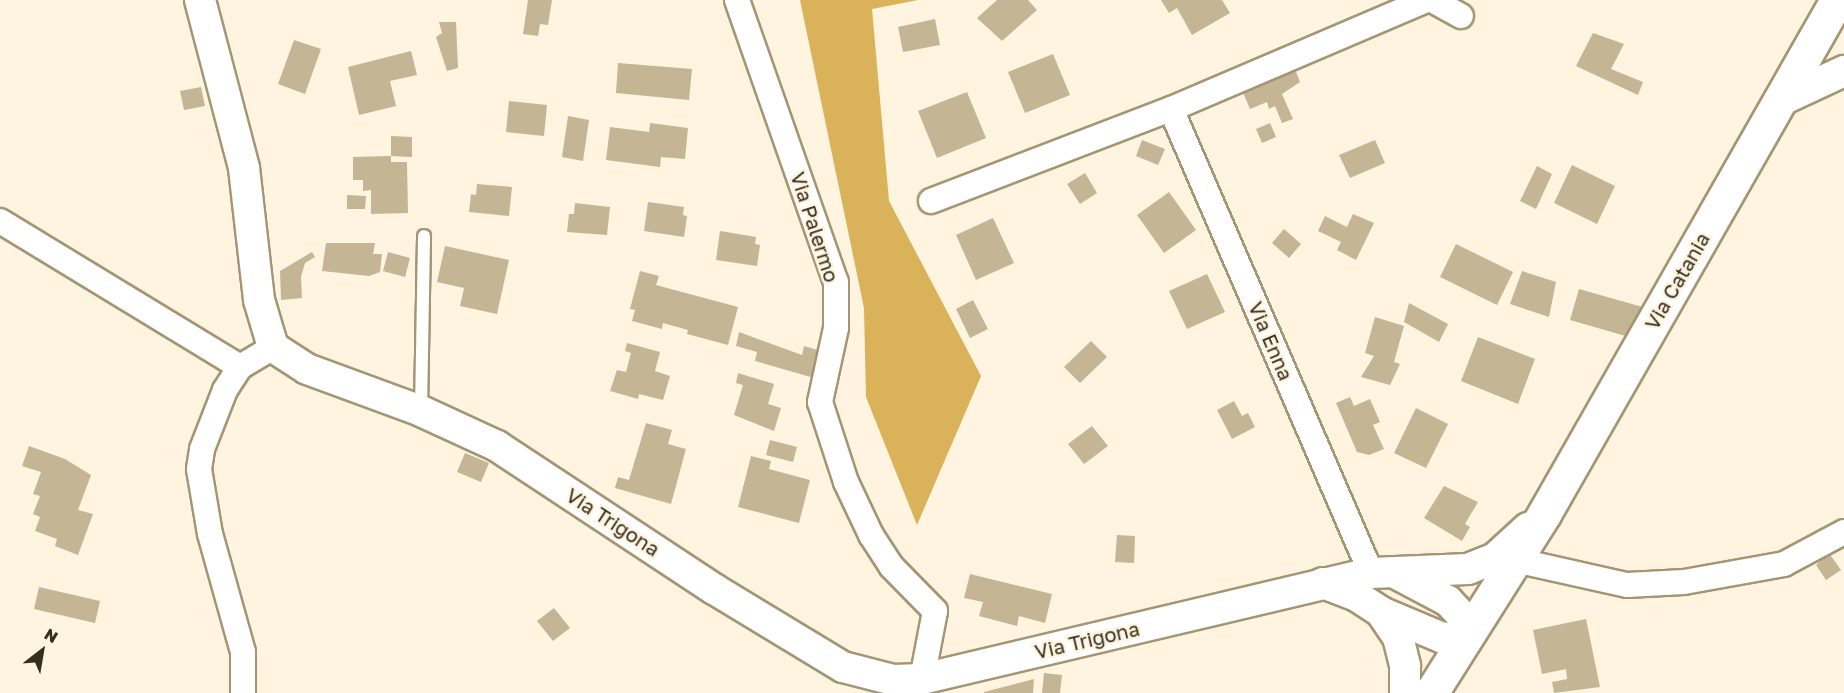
<!DOCTYPE html>
<html>
<head>
<meta charset="utf-8">
<style>
	body { margin:0 }
	#map { position:relative; width:1844px; height:693px; overflow:hidden; background:#fef4df; font-family:"Golos Text",sans-serif }
	div>[style] { position:absolute }
	.forest>* { inset:0; background:#d9b259 }
	.building>* { inset:0; background:#c4b594 }
	.roads { filter:drop-shadow(2px 0 #a49574) drop-shadow(-2px 0 #a49574) drop-shadow(0 2px #a49574) drop-shadow(0 -2px #a49574) }
	.service>* { height:12px; margin:-6px; padding:0 6px; transform-origin:6px; border-radius:6px; background:#fff }
	.minor>* { height:24px; margin:-12px; padding:0 12px; transform-origin:12px; border-radius:12px; background:#fff }
	.tertiary>* { height:30px; margin:-15px; padding:0 15px; transform-origin:15px; border-radius:15px; background:#fff }
	.secondary>* { height:33px; margin:-16.5px; padding:0 16.5px; transform-origin:16.5px; border-radius:16.5px; background:#fff }
	span { translate:-50% -50%; white-space:nowrap; text-align:center; line-height:1.15; -webkit-text-stroke:5px #fef4df; paint-order:stroke }
	.street-label { font-size:20px; color:#352f22 }
	.north { position:absolute; left:12px; top:621px; width:60px; height:60px; -webkit-text-stroke:4px #fef4df; paint-order:stroke; rotate:31deg; font-size:16px; font-weight:700; line-height:24px; text-align:center; color:#352f22 }
	.north::after { content:''; display:block; margin:auto; width:21px; height:27px; background:#352f22; clip-path:polygon(50% 0,100% 100%,50% 72%,0 100%) }
</style>
</head>
<body>
<div id="map">
	<div class="forest">
		<div style="clip-path:polygon(800px 0,918px 0,872px 9px,889px 201px,981px 376px,917px 525px,866px 397px,864px 308px)"></div>
	</div>
	<div class="building">
		<div style="clip-path:polygon(528px 0,552px 0,548px 25px,540px 24px,538px 36px,523px 34px)"></div>
		<div style="clip-path:polygon(997px 0,1028px 0,1037px 10px,1002px 41px,977px 18px)"></div>
		<div style="clip-path:polygon(1161px 0,1222px 0,1230px 13px,1192px 35px,1177px 8px,1169px 13px)"></div>
		<div style="clip-path:polygon(935px 19px,940px 45px,903px 52px,898px 27px)"></div>
		<div style="clip-path:polygon(439px 22px,456px 22px,458px 68px,447px 71px,436px 37px,442px 33px)"></div>
		<div style="clip-path:polygon(1593px 33px,1624px 44px,1611px 69px,1643px 82px,1638px 95px,1576px 66px)"></div>
		<div style="clip-path:polygon(294px 40px,321px 49px,305px 94px,278px 84px)"></div>
		<div style="clip-path:polygon(411px 51px,417px 75px,390px 81px,396px 106px,359px 115px,348px 67px)"></div>
		<div style="clip-path:polygon(1053px 54px,1070px 95px,1025px 113px,1008px 72px)"></div>
		<div style="clip-path:polygon(618px 63px,692px 69px,689px 100px,616px 93px)"></div>
		<div style="clip-path:polygon(1295px 69px,1300px 82px,1282px 94px,1293px 119px,1282px 123px,1275px 106px,1269px 109px,1267px 102px,1250px 109px,1242px 90px)"></div>
		<div style="clip-path:polygon(201px 87px,205px 106px,184px 110px,180px 91px)"></div>
		<div style="clip-path:polygon(967px 92px,986px 138px,937px 158px,918px 111px)"></div>
		<div style="clip-path:polygon(509px 101px,547px 105px,544px 136px,506px 132px)"></div>
		<div style="clip-path:polygon(568px 116px,589px 120px,583px 161px,562px 157px)"></div>
		<div style="clip-path:polygon(650px 123px,688px 128px,685px 159px,661px 157px,660px 167px,606px 160px,610px 127px,649px 132px)"></div>
		<div style="clip-path:polygon(1270px 123px,1276px 137px,1262px 143px,1256px 129px)"></div>
		<div style="clip-path:polygon(391px 136px,412px 137px,412px 157px,391px 156px)"></div>
		<div style="clip-path:polygon(1142px 140px,1165px 149px,1158px 165px,1136px 156px)"></div>
		<div style="clip-path:polygon(1375px 140px,1385px 163px,1350px 178px,1339px 155px)"></div>
		<div style="clip-path:polygon(391px 156px,391px 162px,407px 162px,408px 213px,371px 214px,371px 190px,363px 191px,363px 180px,353px 180px,353px 157px)"></div>
		<div style="clip-path:polygon(1572px 165px,1615px 186px,1597px 224px,1554px 203px)"></div>
		<div style="clip-path:polygon(1537px 166px,1552px 174px,1536px 209px,1520px 201px)"></div>
		<div style="clip-path:polygon(1085px 173px,1097px 193px,1080px 204px,1067px 184px)"></div>
		<div style="clip-path:polygon(477px 184px,512px 187px,509px 216px,469px 212px,471px 194px,476px 195px)"></div>
		<div style="clip-path:polygon(1169px 192px,1196px 230px,1164px 253px,1137px 215px)"></div>
		<div style="clip-path:polygon(347px 195px,366px 196px,365px 209px,347px 209px)"></div>
		<div style="clip-path:polygon(648px 202px,684px 207px,683px 215px,687px 216px,684px 237px,644px 231px)"></div>
		<div style="clip-path:polygon(575px 203px,610px 207px,607px 235px,567px 232px,569px 214px,574px 214px)"></div>
		<div style="clip-path:polygon(1353px 214px,1374px 223px,1356px 260px,1337px 250px,1341px 242px,1318px 231px,1325px 216px,1347px 227px)"></div>
		<div style="clip-path:polygon(993px 218px,1014px 263px,976px 280px,956px 235px)"></div>
		<div style="clip-path:polygon(1284px 229px,1301px 244px,1289px 258px,1272px 243px)"></div>
		<div style="clip-path:polygon(720px 231px,756px 237px,755px 244px,760px 245px,757px 266px,716px 260px)"></div>
		<div style="clip-path:polygon(326px 243px,375px 243px,373px 254px,382px 254px,380px 272px,369px 276px,322px 271px)"></div>
		<div style="clip-path:polygon(1456px 244px,1513px 272px,1497px 305px,1440px 277px)"></div>
		<div style="clip-path:polygon(445px 246px,509px 260px,497px 314px,460px 306px,464px 288px,437px 282px)"></div>
		<div style="clip-path:polygon(312px 252px,315px 257px,305px 263px,301px 277px,302px 298px,281px 300px,280px 271px)"></div>
		<div style="clip-path:polygon(388px 252px,410px 258px,405px 277px,383px 271px)"></div>
		<div style="clip-path:polygon(640px 271px,659px 276px,656px 285px,738px 307px,728px 345px,687px 334px,688px 330px,663px 323px,662px 329px,632px 321px,635px 310px,630px 309px)"></div>
		<div style="clip-path:polygon(1522px 271px,1556px 282px,1549px 317px,1510px 304px)"></div>
		<div style="clip-path:polygon(1207px 274px,1225px 312px,1187px 329px,1169px 291px)"></div>
		<div style="clip-path:polygon(1579px 289px,1646px 308px,1629px 337px,1570px 320px)"></div>
		<div style="clip-path:polygon(973px 300px,988px 329px,970px 338px,956px 309px)"></div>
		<div style="clip-path:polygon(1409px 303px,1448px 324px,1439px 342px,1404px 322px)"></div>
		<div style="clip-path:polygon(1375px 317px,1404px 326px,1394px 362px,1400px 364px,1390px 385px,1361px 377px,1374px 356px,1365px 353px)"></div>
		<div style="clip-path:polygon(739px 332px,802px 355px,804px 346px,821px 351px,814px 378px,755px 361px,757px 352px,736px 346px)"></div>
		<div style="clip-path:polygon(1478px 337px,1535px 359px,1518px 404px,1461px 381px)"></div>
		<div style="clip-path:polygon(1091px 341px,1107px 357px,1080px 383px,1064px 367px)"></div>
		<div style="clip-path:polygon(627px 343px,660px 352px,655px 371px,670px 376px,663px 400px,639px 394px,638px 399px,610px 391px,617px 370px,626px 372px,631px 353px,625px 351px)"></div>
		<div style="clip-path:polygon(738px 373px,774px 384px,768px 404px,781px 408px,774px 431px,734px 415px,743px 385px,736px 383px)"></div>
		<div style="clip-path:polygon(1350px 397px,1354px 406px,1370px 399px,1380px 422px,1373px 425px,1384px 449px,1369px 455px,1357px 452px,1336px 403px)"></div>
		<div style="clip-path:polygon(1234px 401px,1242px 416px,1248px 413px,1255px 427px,1232px 439px,1217px 410px)"></div>
		<div style="clip-path:polygon(1416px 408px,1448px 424px,1426px 468px,1394px 453px)"></div>
		<div style="clip-path:polygon(646px 423px,672px 430px,668px 444px,686px 449px,671px 504px,615px 488px,618px 477px,629px 480px)"></div>
		<div style="clip-path:polygon(1092px 426px,1108px 446px,1084px 464px,1068px 444px)"></div>
		<div style="clip-path:polygon(770px 440px,797px 447px,793px 462px,766px 455px)"></div>
		<div style="clip-path:polygon(29px 446px,65px 459px,91px 475px,78px 510px,93px 514px,78px 555px,55px 546px,57px 539px,35px 531px,40px 517px,33px 514px,40px 496px,33px 494px,41px 472px,22px 466px)"></div>
		<div style="clip-path:polygon(465px 453px,489px 463px,481px 482px,457px 472px)"></div>
		<div style="clip-path:polygon(751px 456px,771px 461px,769px 469px,810px 480px,799px 523px,738px 507px)"></div>
		<div style="clip-path:polygon(1444px 486px,1478px 502px,1465px 524px,1470px 527px,1462px 541px,1424px 518px)"></div>
		<div style="clip-path:polygon(1117px 535px,1135px 536px,1134px 563px,1115px 562px)"></div>
		<div style="clip-path:polygon(1829px 553px,1841px 570px,1826px 580px,1816px 565px)"></div>
		<div style="clip-path:polygon(970px 574px,1052px 594px,1045px 623px,1019px 616px,1017px 626px,979px 616px,983px 602px,964px 598px)"></div>
		<div style="clip-path:polygon(39px 587px,100px 601px,95px 623px,34px 609px)"></div>
		<div style="clip-path:polygon(554px 608px,570px 628px,553px 641px,537px 621px)"></div>
		<div style="clip-path:polygon(1586px 619px,1600px 687px,1554px 693px,1552px 682px,1567px 679px,1566px 669px,1542px 674px,1533px 630px)"></div>
		<div style="clip-path:polygon(1044px 673px,1062px 675px,1060px 693px,1042px 693px)"></div>
		<div style="clip-path:polygon(1034px 679px,1033px 693px,984px 693px,984px 692px)"></div>
	</div>
	<div class="roads">
		<div class="service">
			<div style="left:421px;top:410px;width:174px;rotate:-89deg"></div>
		</div>
		<div class="minor">
			<div style="left:737px;top:0;width:299px;rotate:70.7deg"></div>
			<div style="left:836px;top:282px;width:46px;rotate:90deg"></div>
			<div style="left:836px;top:328px;width:76px;rotate:102.2deg"></div>
			<div style="left:820px;top:402px;width:84px;rotate:72deg"></div>
			<div style="left:846px;top:482px;width:59px;rotate:64.7deg"></div>
			<div style="left:871px;top:535px;width:37px;rotate:57deg"></div>
			<div style="left:891px;top:566px;width:63px;rotate:45.6deg"></div>
			<div style="left:935px;top:611px;width:69px;rotate:100.8deg"></div>
			<div style="left:1432px;top:0;width:33px;rotate:29deg"></div>
			<div style="left:931px;top:201px;width:257px;rotate:-21deg"></div>
			<div style="left:0;top:221px;width:281px;rotate:31.3deg"></div>
			<div style="left:1515px;top:560px;width:115px;rotate:12.6deg"></div>
			<div style="left:1627px;top:585px;width:57px;rotate:-3deg"></div>
			<div style="left:1684px;top:582px;width:102px;rotate:-10.2deg"></div>
			<div style="left:1784px;top:564px;width:68px;rotate:-28.1deg"></div>
			<div style="left:1371px;top:573px;width:505px;rotate:-113.32deg"></div>
			<div style="left:1171px;top:109px;width:278px;rotate:-23.1deg"></div>
			<div style="left:243px;top:693px;width:41px;rotate:-90deg"></div>
			<div style="left:243px;top:652px;width:123px;rotate:-105.6deg"></div>
			<div style="left:210px;top:534px;width:66px;rotate:-99.6deg"></div>
			<div style="left:199px;top:469px;width:20px;rotate:-81deg"></div>
			<div style="left:202px;top:449px;width:63px;rotate:-68.7deg"></div>
			<div style="left:225px;top:390px;width:27px;rotate:-57deg"></div>
			<div style="left:240px;top:367px;width:39px;rotate:-31deg"></div>
		</div>
		<div class="tertiary">
			<div style="left:200px;top:0;width:174px;rotate:75.3deg"></div>
			<div style="left:244px;top:168px;width:133px;rotate:83.5deg"></div>
			<div style="left:259px;top:300px;width:49px;rotate:73.4deg"></div>
			<div style="left:273px;top:347px;width:40px;rotate:32.9deg"></div>
			<div style="left:307px;top:369px;width:121px;rotate:20.2deg"></div>
			<div style="left:421px;top:411px;width:84px;rotate:24.7deg"></div>
			<div style="left:497px;top:446px;width:260px;rotate:33.4deg"></div>
			<div style="left:714px;top:589px;width:151px;rotate:31.2deg"></div>
			<div style="left:843px;top:667px;width:52px;rotate:14.6deg"></div>
			<div style="left:893px;top:680px;width:29px;rotate:-2deg"></div>
			<div style="left:922px;top:679px;width:461px;rotate:-13.3deg"></div>
			<div style="left:1371px;top:573px;width:97px;rotate:-2.4deg"></div>
			<div style="left:1468px;top:569px;width:29px;rotate:-22deg"></div>
			<div style="left:1495px;top:558px;width:45px;rotate:-42.3deg"></div>
			<div style="left:1780px;top:101px;width:71px;rotate:-25.1deg"></div>
			<div style="left:1323px;top:583px;width:34px;rotate:21deg"></div>
			<div style="left:1355px;top:595px;width:31px;rotate:33deg"></div>
			<div style="left:1381px;top:612px;width:30px;rotate:56deg"></div>
			<div style="left:1398px;top:637px;width:30px;rotate:76deg"></div>
			<div style="left:1405px;top:666px;width:27px;rotate:90deg"></div>
			<div style="left:1381px;top:612px;width:67px;rotate:22.8deg"></div>
			<div style="left:1443px;top:638px;width:26px;rotate:-4deg"></div>
			<div style="left:1469px;top:636px;width:21px;rotate:-109deg"></div>
			<div style="left:1462px;top:616px;width:21px;rotate:-133deg"></div>
			<div style="left:1448px;top:601px;width:62px;rotate:-152.2deg"></div>
		</div>
		<div class="secondary">
			<div style="left:1431px;top:693px;width:212px;rotate:-57.7deg"></div>
			<div style="left:1544px;top:514px;width:592px;rotate:-60.32deg"></div>
		</div>
	</div>
	<div class="street-label">
		<span style="left:815px;top:227px;rotate:72deg">Via Palermo</span>
		<span style="left:1677px;top:281px;rotate:-60deg">Via Catania</span>
		<span style="left:1271px;top:341px;rotate:67deg">Via Enna</span>
		<span style="left:613px;top:522px;rotate:33deg">Via Trigona</span>
		<span style="left:1087px;top:640px;rotate:-13deg">Via Trigona</span>
	</div>
	<div class="north">N</div>
</div>
</body>
</html>
